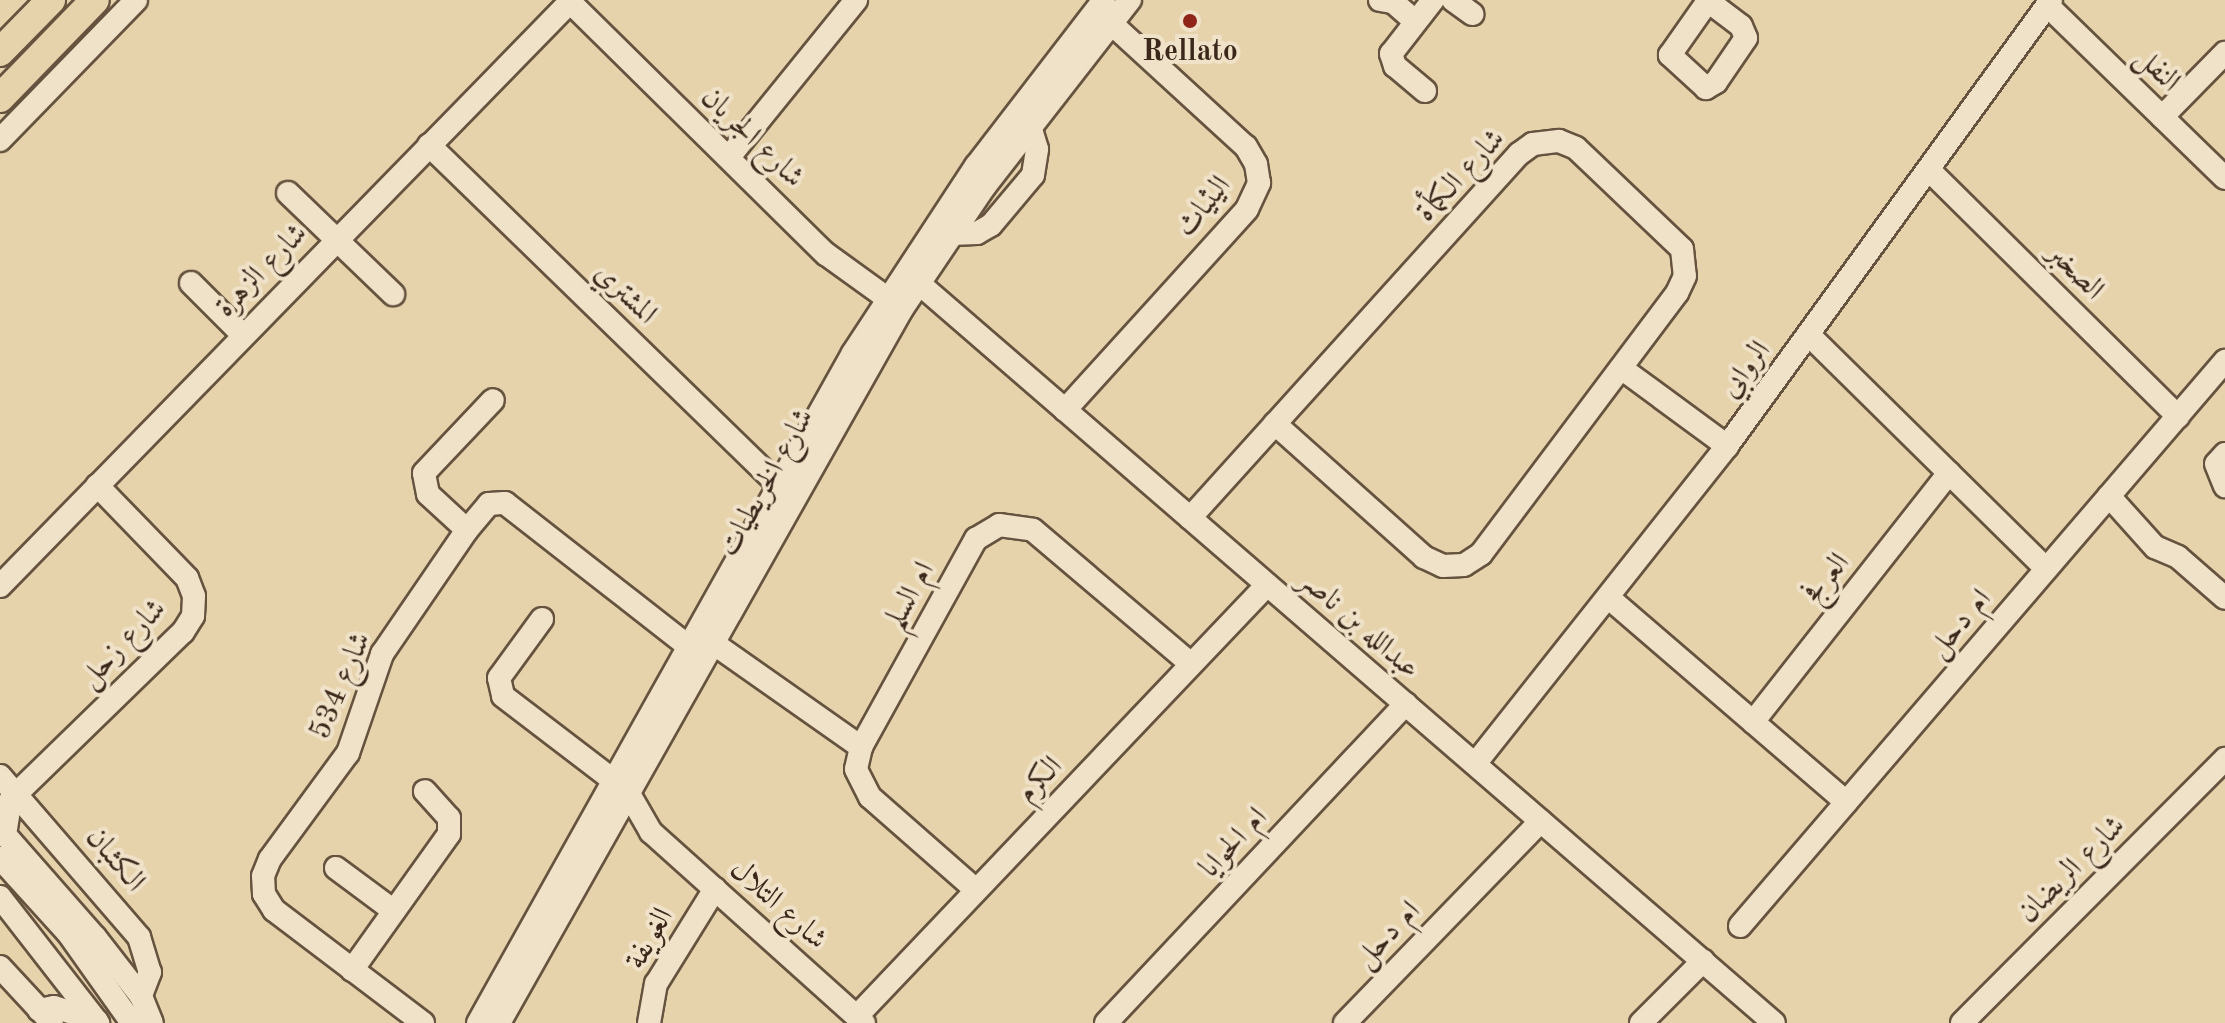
<!DOCTYPE html>
<html>
<head>
<meta charset="utf-8">
<style>
	body { margin:0 }
	#map { position:relative; width:2225px; height:1023px; overflow:hidden; background:#e6d3ac; font-family:"Old Standard TT",Amiri,serif }
	div>[style] { position:absolute }
	.roads { filter:drop-shadow(2px 0 #66533f) drop-shadow(-2px 0 #66533f) drop-shadow(0 2px #66533f) drop-shadow(0 -2px #66533f) }
	.minor>* { height:22px; margin:-11px; padding:0 11px; transform-origin:11px; border-radius:11px; background:#efe2c9 }
	.major>* { height:28px; margin:-14px; padding:0 14px; transform-origin:14px; border-radius:14px; background:#e6d3ac }
	.dots>* { width:22px; height:22px; translate:-50% -50%; box-sizing:border-box; border:4px solid #efe2c9; border-radius:50% }
	span { translate:-50% -50%; white-space:nowrap; text-align:center; line-height:1.15; -webkit-text-stroke:8px #efe2c9; paint-order:stroke }
	.poi-label { font-size:30px; color:#3b281b; font-weight:700 }
	.street-label { font-size:30px; color:#3b281b }
</style>
</head>
<body>
<div id="map">
	<div class="roads">
		<div class="minor">
			<div style="left:568px;top:0;width:362px;rotate:44.6deg"></div>
			<div style="left:826px;top:254px;width:89px;rotate:35.8deg"></div>
			<div style="left:1380px;top:0;width:13px;rotate:9deg"></div>
			<div style="left:1393px;top:2px;width:28px;rotate:41deg"></div>
			<div style="left:1453px;top:0;width:24px;rotate:36deg"></div>
			<div style="left:1708px;top:1px;width:41px;rotate:37.1deg"></div>
			<div style="left:1741px;top:26px;width:13px;rotate:67deg"></div>
			<div style="left:1746px;top:38px;width:53px;rotate:124.3deg"></div>
			<div style="left:1716px;top:82px;width:12px;rotate:149deg"></div>
			<div style="left:1706px;top:88px;width:49px;rotate:-137.5deg"></div>
			<div style="left:1670px;top:55px;width:66px;rotate:-54.9deg"></div>
			<div style="left:2047px;top:5px;width:248px;rotate:44.2deg"></div>
			<div style="left:1425px;top:91px;width:39px;rotate:-140deg"></div>
			<div style="left:1395px;top:66px;width:13px;rotate:-108deg"></div>
			<div style="left:1391px;top:54px;width:68px;rotate:-52.1deg"></div>
			<div style="left:2162px;top:117px;width:90px;rotate:-45.5deg"></div>
			<div style="left:0;top:140px;width:195px;rotate:-45.8deg"></div>
			<div style="left:429px;top:145px;width:489px;rotate:44.2deg"></div>
			<div style="left:729px;top:157px;width:202px;rotate:-51deg"></div>
			<div style="left:1930px;top:171px;width:349px;rotate:44.7deg"></div>
			<div style="left:288px;top:193px;width:146px;rotate:43.9deg"></div>
			<div style="left:951px;top:234px;width:26px;rotate:-2deg"></div>
			<div style="left:977px;top:233px;width:16px;rotate:-30deg"></div>
			<div style="left:991px;top:225px;width:65px;rotate:-50deg"></div>
			<div style="left:1033px;top:175px;width:26px;rotate:-81deg"></div>
			<div style="left:1037px;top:149px;width:24px;rotate:-107deg"></div>
			<div style="left:907px;top:273px;width:1146px;rotate:40.86deg"></div>
			<div style="left:191px;top:283px;width:72px;rotate:45deg"></div>
			<div style="left:1809px;top:335px;width:333px;rotate:44.6deg"></div>
			<div style="left:1621px;top:368px;width:132px;rotate:36.3deg"></div>
			<div style="left:1065px;top:410px;width:271px;rotate:-47.8deg"></div>
			<div style="left:1247px;top:209px;width:29px;rotate:-65deg"></div>
			<div style="left:1259px;top:183px;width:19px;rotate:-99deg"></div>
			<div style="left:1256px;top:164px;width:20px;rotate:-120deg"></div>
			<div style="left:1246px;top:147px;width:198px;rotate:-137.5deg"></div>
			<div style="left:2225px;top:454px;width:13px;rotate:132deg"></div>
			<div style="left:2216px;top:464px;width:24px;rotate:68deg"></div>
			<div style="left:2109px;top:496px;width:69px;rotate:48deg"></div>
			<div style="left:2155px;top:547px;width:25px;rotate:23deg"></div>
			<div style="left:2178px;top:557px;width:62px;rotate:41.1deg"></div>
			<div style="left:1190px;top:518px;width:491px;rotate:-47.9deg"></div>
			<div style="left:1519px;top:154px;width:17px;rotate:-36deg"></div>
			<div style="left:1533px;top:144px;width:26px;rotate:-7deg"></div>
			<div style="left:1559px;top:141px;width:18px;rotate:22deg"></div>
			<div style="left:1576px;top:148px;width:146px;rotate:43.6deg"></div>
			<div style="left:1682px;top:249px;width:27px;rotate:84deg"></div>
			<div style="left:1685px;top:276px;width:19px;rotate:115deg"></div>
			<div style="left:1677px;top:293px;width:326px;rotate:126.9deg"></div>
			<div style="left:1481px;top:554px;width:20px;rotate:147deg"></div>
			<div style="left:1464px;top:565px;width:21px;rotate:177deg"></div>
			<div style="left:1443px;top:566px;width:21px;rotate:-155deg"></div>
			<div style="left:1424px;top:557px;width:200px;rotate:-138.2deg"></div>
			<div style="left:467px;top:530px;width:53px;rotate:-137.3deg"></div>
			<div style="left:428px;top:494px;width:21px;rotate:-101deg"></div>
			<div style="left:424px;top:473px;width:100px;rotate:-46.6deg"></div>
			<div style="left:0;top:586px;width:816px;rotate:-45.7deg"></div>
			<div style="left:1609px;top:598px;width:313px;rotate:40.7deg"></div>
			<div style="left:542px;top:619px;width:73px;rotate:126.1deg"></div>
			<div style="left:499px;top:678px;width:18px;rotate:77deg"></div>
			<div style="left:503px;top:696px;width:140px;rotate:37.4deg"></div>
			<div style="left:713px;top:643px;width:181px;rotate:35.1deg"></div>
			<div style="left:1753px;top:722px;width:317px;rotate:-51.8deg"></div>
			<div style="left:1475px;top:764px;width:406px;rotate:-51.6deg"></div>
			<div style="left:1727px;top:446px;width:551px;rotate:-54deg"></div>
			<div style="left:0;top:776px;width:213px;rotate:49.2deg"></div>
			<div style="left:139px;top:937px;width:37px;rotate:73deg"></div>
			<div style="left:150px;top:972px;width:26px;rotate:111deg"></div>
			<div style="left:628px;top:792px;width:46px;rotate:60.1deg"></div>
			<div style="left:651px;top:832px;width:286px;rotate:41.9deg"></div>
			<div style="left:0;top:829px;width:144px;rotate:48.7deg"></div>
			<div style="left:95px;top:937px;width:75px;rotate:52.1deg"></div>
			<div style="left:141px;top:996px;width:29px;rotate:68deg"></div>
			<div style="left:5px;top:835px;width:36px;rotate:-81deg"></div>
			<div style="left:11px;top:799px;width:240px;rotate:-44.2deg"></div>
			<div style="left:183px;top:632px;width:19px;rotate:-58deg"></div>
			<div style="left:193px;top:616px;width:20px;rotate:-87deg"></div>
			<div style="left:194px;top:596px;width:19px;rotate:-111deg"></div>
			<div style="left:187px;top:578px;width:129px;rotate:-134.1deg"></div>
			<div style="left:0;top:858px;width:101px;rotate:47.8deg"></div>
			<div style="left:68px;top:933px;width:110px;rotate:54.6deg"></div>
			<div style="left:336px;top:868px;width:72px;rotate:36.6deg"></div>
			<div style="left:976px;top:890px;width:141px;rotate:-138.7deg"></div>
			<div style="left:870px;top:797px;width:31px;rotate:-117deg"></div>
			<div style="left:856px;top:769px;width:23px;rotate:-77deg"></div>
			<div style="left:861px;top:747px;width:238px;rotate:-61.1deg"></div>
			<div style="left:976px;top:539px;width:27px;rotate:-31deg"></div>
			<div style="left:999px;top:525px;width:34px;rotate:8deg"></div>
			<div style="left:1033px;top:530px;width:207px;rotate:40.3deg"></div>
			<div style="left:0;top:897px;width:160px;rotate:52.1deg"></div>
			<div style="left:1740px;top:926px;width:745px;rotate:-49.36deg"></div>
			<div style="left:0;top:967px;width:76px;rotate:47.1deg"></div>
			<div style="left:352px;top:970px;width:167px;rotate:-54.5deg"></div>
			<div style="left:449px;top:834px;width:16px;rotate:-90deg"></div>
			<div style="left:449px;top:818px;width:36px;rotate:-132deg"></div>
			<div style="left:39px;top:1010px;width:15px;rotate:-11deg"></div>
			<div style="left:54px;top:1007px;width:45px;rotate:18deg"></div>
			<div style="left:857px;top:1016px;width:595px;rotate:-46.43deg"></div>
			<div style="left:423px;top:1023px;width:187px;rotate:-142.8deg"></div>
			<div style="left:274px;top:910px;width:19px;rotate:-122deg"></div>
			<div style="left:264px;top:894px;width:18px;rotate:-93deg"></div>
			<div style="left:263px;top:876px;width:18px;rotate:-68deg"></div>
			<div style="left:270px;top:859px;width:132px;rotate:-53.7deg"></div>
			<div style="left:348px;top:753px;width:105px;rotate:-71deg"></div>
			<div style="left:382px;top:654px;width:150px;rotate:-55.6deg"></div>
			<div style="left:467px;top:530px;width:34px;rotate:-50deg"></div>
			<div style="left:489px;top:504px;width:16px;rotate:-4deg"></div>
			<div style="left:505px;top:503px;width:234px;rotate:38deg"></div>
			<div style="left:478px;top:1023px;width:768px;rotate:-60.76deg"></div>
			<div style="left:853px;top:353px;width:224px;rotate:-56.7deg"></div>
			<div style="left:976px;top:166px;width:210px;rotate:-52.4deg"></div>
			<div style="left:499px;top:1023px;width:820px;rotate:-60.56deg"></div>
			<div style="left:902px;top:309px;width:148px;rotate:-56deg"></div>
			<div style="left:985px;top:186px;width:236px;rotate:-52.1deg"></div>
			<div style="left:649px;top:1023px;width:40px;rotate:-80deg"></div>
			<div style="left:656px;top:984px;width:112px;rotate:-58.2deg"></div>
			<div style="left:1106px;top:1023px;width:438px;rotate:-46.8deg"></div>
			<div style="left:1345px;top:1023px;width:281px;rotate:-45.9deg"></div>
			<div style="left:1641px;top:1023px;width:88px;rotate:-45deg"></div>
			<div style="left:1962px;top:1023px;width:373px;rotate:-45.1deg"></div>
		</div>
		<div class="major">
			<div style="left:0;top:52px;width:73px;rotate:-45.6deg"></div>
			<div style="left:0;top:98px;width:136px;rotate:-45.9deg"></div>
		</div>
	</div>
	<div class="dots">
		<div style="left:1190px;top:21px;background:#8f2418"></div>
	</div>
	<div class="poi-label">
		<span style="left:1190px;top:52px">Rellato</span>
	</div>
	<div class="street-label">
		<span style="left:2157px;top:70px;rotate:44deg">النفل</span>
		<span style="left:752px;top:138px;rotate:44deg">شارع الجريان</span>
		<span style="left:1461px;top:176px;rotate:-47deg">شارع الكمأة</span>
		<span style="left:1204px;top:207px;rotate:-52deg">اليثياث</span>
		<span style="left:262px;top:271px;rotate:-46deg">شارع الزهرة</span>
		<span style="left:2075px;top:272px;rotate:45deg">الصخبر</span>
		<span style="left:625px;top:294px;rotate:44deg">المشتري</span>
		<span style="left:1746px;top:370px;rotate:-53deg">الروابي</span>
		<span style="left:767px;top:483px;rotate:-61deg">شارع الخريطيات</span>
		<span style="left:1827px;top:579px;rotate:-52deg">العرفج</span>
		<span style="left:910px;top:596px;rotate:-61deg">ام السلم</span>
		<span style="left:1960px;top:624px;rotate:-49deg">ام دحل</span>
		<span style="left:1359px;top:625px;rotate:41deg">عبدالله بن ناصر</span>
		<span style="left:123px;top:644px;rotate:-46deg">شارع زحل</span>
		<span style="left:341px;top:686px;rotate:-67deg">شارع 534</span>
		<span style="left:1040px;top:780px;rotate:-46deg">الكرم</span>
		<span style="left:1234px;top:843px;rotate:-47deg">ام الحوايا</span>
		<span style="left:115px;top:860px;rotate:50deg">الكثبان</span>
		<span style="left:2072px;top:870px;rotate:-45deg">شارع الريضان</span>
		<span style="left:778px;top:905px;rotate:42deg">شارع التلال</span>
		<span style="left:1388px;top:935px;rotate:-46deg">ام دحل</span>
		<span style="left:650px;top:939px;rotate:-60deg">الغويفة</span>
	</div>
</div>
</body>
</html>
